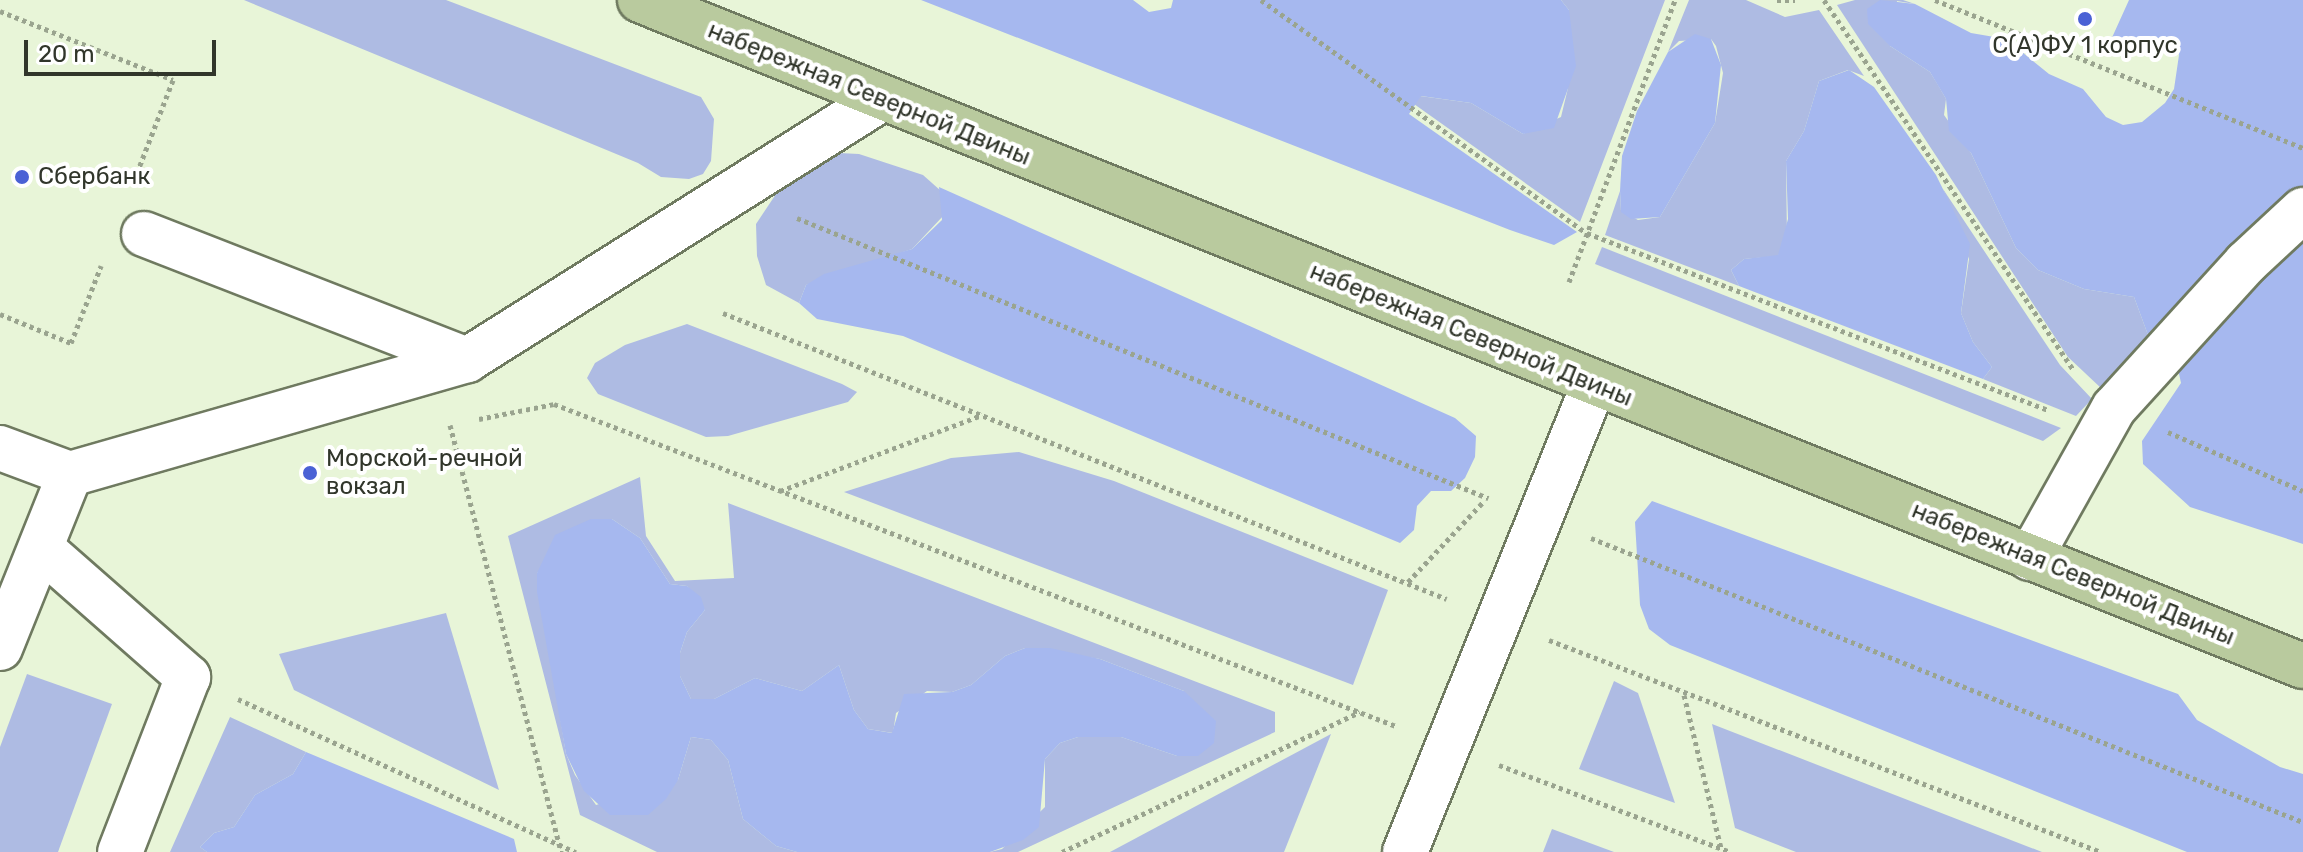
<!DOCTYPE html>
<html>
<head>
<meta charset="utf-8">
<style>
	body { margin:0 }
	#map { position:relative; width:2303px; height:852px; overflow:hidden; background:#e8f5d8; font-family:Rubik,sans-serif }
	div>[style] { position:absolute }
	.green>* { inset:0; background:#aebbe3 }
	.forest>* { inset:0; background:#a6b8ef }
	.path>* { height:5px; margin-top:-2.5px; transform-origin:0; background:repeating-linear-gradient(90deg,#9aa48f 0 4px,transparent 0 8px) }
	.roads { filter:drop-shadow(2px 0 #6f7a60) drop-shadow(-2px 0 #6f7a60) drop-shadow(0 2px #6f7a60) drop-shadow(0 -2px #6f7a60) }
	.minor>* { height:44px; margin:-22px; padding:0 22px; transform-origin:22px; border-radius:22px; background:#fff }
	.major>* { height:44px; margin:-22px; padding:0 22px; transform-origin:22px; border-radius:22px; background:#b9ca9e }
	.dots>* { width:22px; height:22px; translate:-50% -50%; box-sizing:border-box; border:4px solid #fff; border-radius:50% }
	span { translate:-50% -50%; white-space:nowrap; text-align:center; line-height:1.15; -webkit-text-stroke:8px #fff; paint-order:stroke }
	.poi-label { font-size:24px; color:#31362b }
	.left { translate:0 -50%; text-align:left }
	.street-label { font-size:24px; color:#31362b }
	.scale { position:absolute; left:24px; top:40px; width:192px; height:36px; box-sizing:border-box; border:4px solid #31362b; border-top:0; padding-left:10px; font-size:24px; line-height:28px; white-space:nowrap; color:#31362b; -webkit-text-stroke:6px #fff; paint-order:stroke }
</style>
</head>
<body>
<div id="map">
	<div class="green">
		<div style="clip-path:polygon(244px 0,446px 0,701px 97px,714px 119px,711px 161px,703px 174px,689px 179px,661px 177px,638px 163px)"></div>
		<div style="clip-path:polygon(1561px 0,1665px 0,1580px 222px,1414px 104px,1420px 96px,1471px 103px,1523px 134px,1561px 117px,1568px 88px,1569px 10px)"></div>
		<div style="clip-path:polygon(1689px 0,1746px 0,1785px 17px,1819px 10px,1864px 76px,1848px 70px,1819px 81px,1804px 131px,1786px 161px,1787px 240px,1778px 256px,1744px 259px,1731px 270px,1739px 286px,1605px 235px,1620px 191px,1621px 211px,1638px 220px,1660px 217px,1715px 123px,1723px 73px,1716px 46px,1711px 39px,1679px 41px,1668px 52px)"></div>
		<div style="clip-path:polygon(1855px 0,1903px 0,1915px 4px,1897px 1px,1890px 46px,1930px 72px,1938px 85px,1946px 99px,1944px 115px,1971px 153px,2016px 248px,2038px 270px,2084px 289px,2134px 297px,2148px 335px,2102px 389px,2068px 357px,1837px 5px)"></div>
		<div style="clip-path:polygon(819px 152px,859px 154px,923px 175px,941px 191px,944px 215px,912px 249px,806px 285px,799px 303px,766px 285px,757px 256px,756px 224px,788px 176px)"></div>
		<div style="clip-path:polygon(1943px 189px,2060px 365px,2092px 399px,2076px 416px,1983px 379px,1992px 367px,1973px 342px,1961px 313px,1969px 259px)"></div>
		<div style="clip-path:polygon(1602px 247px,2061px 428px,2043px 441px,1595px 264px)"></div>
		<div style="clip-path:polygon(687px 324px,842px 384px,857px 392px,848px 402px,728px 436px,706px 437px,598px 394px,587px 378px,595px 363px,625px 345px)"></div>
		<div style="clip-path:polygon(1019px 452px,1114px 481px,1388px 590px,1353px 685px,844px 492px,951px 458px)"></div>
		<div style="clip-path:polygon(640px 477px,646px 536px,675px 581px,734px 578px,728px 503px,1275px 712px,1275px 732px,1018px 852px,990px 852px,1002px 849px,1045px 807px,1045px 759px,1060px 743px,1078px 737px,1121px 737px,1177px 756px,1184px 691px,1100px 659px,1025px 648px,1005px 656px,971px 685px,952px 692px,927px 691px,896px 713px,893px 733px,868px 729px,854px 710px,839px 665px,802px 691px,755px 678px,714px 699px,691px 699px,680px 676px,680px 653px,687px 632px,705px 610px,687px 586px,670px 584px,640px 538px,612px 519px,537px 573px,566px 754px,575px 775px,596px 805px,678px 780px,691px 737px,711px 740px,728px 760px,743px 819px,776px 846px,797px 852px,657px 852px,580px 815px,508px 536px)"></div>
		<div style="clip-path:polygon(446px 613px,499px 790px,294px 690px,279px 654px)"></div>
		<div style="clip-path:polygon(27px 674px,112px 704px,58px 852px,0 852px,0 747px)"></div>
		<div style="clip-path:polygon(1614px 681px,1638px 693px,1675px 803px,1579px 769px)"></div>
		<div style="clip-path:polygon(230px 717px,306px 752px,293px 774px,255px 795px,234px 827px,214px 833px,200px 847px,207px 852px,170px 852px)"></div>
		<div style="clip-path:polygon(1712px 724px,2042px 852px,1796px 852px,1735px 828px)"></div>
		<div style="clip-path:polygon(1331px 734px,1284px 852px,1110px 852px)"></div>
		<div style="clip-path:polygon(1552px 829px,1614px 852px,1543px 852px)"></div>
	</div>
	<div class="forest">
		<div style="clip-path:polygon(921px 0,1133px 0,1149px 12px,1171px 8px,1173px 0,1561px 0,1569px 10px,1576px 66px,1554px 128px,1523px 134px,1471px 103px,1421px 96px,1409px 114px,1577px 232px,1554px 245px,1510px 230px)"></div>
		<div style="clip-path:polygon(1880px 0,1915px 4px,1971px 33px,2006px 39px,2049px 74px,2083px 89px,2106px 117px,2123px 125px,2142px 122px,2165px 103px,2174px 89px,2179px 55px,2175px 41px,2158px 38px,2110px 42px,2129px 0,2303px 0,2303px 544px,2190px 507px,2143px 464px,2142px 441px,2181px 383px,2178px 369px,2148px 335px,2134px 297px,2084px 289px,2038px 270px,2016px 248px,1971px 153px,1949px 131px,1946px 99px,1930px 72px,1890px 46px,1868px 24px,1867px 9px)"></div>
		<div style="clip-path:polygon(1695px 34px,1711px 39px,1721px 65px,1715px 123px,1660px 217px,1631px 219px,1621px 212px,1620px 191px,1622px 156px,1637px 111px,1668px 52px)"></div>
		<div style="clip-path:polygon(1849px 70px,1874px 87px,1936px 175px,1970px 244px,1961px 313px,1973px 342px,1992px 367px,1983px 379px,1739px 286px,1731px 270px,1744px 259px,1778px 255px,1788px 219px,1786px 161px,1804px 131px,1819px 81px)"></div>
		<div style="clip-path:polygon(939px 187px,1455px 418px,1476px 436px,1475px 457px,1465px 478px,1451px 491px,1431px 491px,1417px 506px,1414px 530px,1400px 543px,903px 336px,817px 319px,799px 303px,806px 285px,824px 274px,912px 249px,942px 220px)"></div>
		<div style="clip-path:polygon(1652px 501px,2178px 694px,2197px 720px,2280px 767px,2303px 774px,2303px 852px,2187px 852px,1670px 645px,1649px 629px,1640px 605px,1635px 522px)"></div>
		<div style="clip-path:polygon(591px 519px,612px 519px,640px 538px,670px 584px,687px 586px,701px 597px,705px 610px,687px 632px,680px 653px,680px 676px,691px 699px,714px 699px,755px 678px,802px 691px,839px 665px,854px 710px,868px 729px,892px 733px,904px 694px,952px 692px,971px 685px,1005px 656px,1025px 648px,1050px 648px,1100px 659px,1184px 691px,1216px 721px,1214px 743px,1198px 756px,1177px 756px,1121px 737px,1078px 737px,1060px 743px,1045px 759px,1039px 827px,1023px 840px,990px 852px,797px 852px,776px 846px,743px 819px,728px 760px,711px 740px,691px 737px,678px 780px,666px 799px,648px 815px,610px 815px,584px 791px,566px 754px,537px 592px,537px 573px,555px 535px)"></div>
		<div style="clip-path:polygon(306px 752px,514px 839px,517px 852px,207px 852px,200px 847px,214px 833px,234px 827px,255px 795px,293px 774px)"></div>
	</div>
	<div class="path">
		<div style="left:1261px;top:0;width:401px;rotate:35.6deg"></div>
		<div style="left:1587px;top:233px;width:495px;rotate:21deg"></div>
		<div style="left:1777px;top:0;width:18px"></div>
		<div style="left:1824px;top:0;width:447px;rotate:56deg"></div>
		<div style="left:1935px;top:0;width:397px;rotate:21.9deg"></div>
		<div style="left:0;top:11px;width:186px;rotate:21.7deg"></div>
		<div style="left:173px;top:80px;width:105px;rotate:111.2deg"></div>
		<div style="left:797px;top:218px;width:746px;rotate:22.06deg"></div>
		<div style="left:1569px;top:282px;width:301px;rotate:-69.4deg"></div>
		<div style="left:723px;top:313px;width:778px;rotate:21.56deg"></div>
		<div style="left:0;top:314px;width:77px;rotate:22.2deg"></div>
		<div style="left:71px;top:343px;width:83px;rotate:-68.7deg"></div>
		<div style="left:479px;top:419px;width:76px;rotate:-11.3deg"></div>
		<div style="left:554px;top:404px;width:901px;rotate:20.93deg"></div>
		<div style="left:450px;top:425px;width:441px;rotate:75.4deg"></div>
		<div style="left:2168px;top:432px;width:147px;rotate:23.6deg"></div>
		<div style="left:780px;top:491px;width:216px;rotate:-20.6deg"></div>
		<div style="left:1591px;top:538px;width:767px;rotate:21.75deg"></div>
		<div style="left:1408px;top:582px;width:110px;rotate:-46.8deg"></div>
		<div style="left:1549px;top:640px;width:591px;rotate:21.01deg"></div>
		<div style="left:1684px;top:695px;width:157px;rotate:76.4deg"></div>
		<div style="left:238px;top:699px;width:371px;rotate:24.4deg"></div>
		<div style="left:1499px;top:765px;width:247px;rotate:20.6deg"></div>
		<div style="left:1062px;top:852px;width:329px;rotate:-25.2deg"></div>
	</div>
	<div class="roads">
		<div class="minor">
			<div style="left:144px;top:234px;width:347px;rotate:21.3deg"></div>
			<div style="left:0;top:448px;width:75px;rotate:20.4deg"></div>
			<div style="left:70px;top:474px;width:413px;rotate:-16deg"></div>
			<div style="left:467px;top:360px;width:488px;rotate:-32.2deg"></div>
			<div style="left:41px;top:548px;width:196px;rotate:41.3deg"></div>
			<div style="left:188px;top:677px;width:188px;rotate:111.2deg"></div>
			<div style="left:2030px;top:558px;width:172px;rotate:-60.8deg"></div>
			<div style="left:2114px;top:408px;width:196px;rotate:-47.7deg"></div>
			<div style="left:2246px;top:263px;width:78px;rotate:-42.9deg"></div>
			<div style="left:0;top:648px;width:188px;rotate:-68.1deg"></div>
			<div style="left:1405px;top:852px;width:505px;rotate:-68.01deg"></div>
		</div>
		<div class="major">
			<div style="left:640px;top:0;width:1791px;rotate:21.83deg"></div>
		</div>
	</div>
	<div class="dots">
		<div style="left:2085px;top:19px;background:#4a61d5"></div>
		<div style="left:22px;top:177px;background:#4a61d5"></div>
		<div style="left:310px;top:473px;background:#4a61d5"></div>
	</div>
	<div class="poi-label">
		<span style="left:2085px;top:46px">С(А)ФУ 1 корпус</span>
		<span class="left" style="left:38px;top:177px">Сбербанк</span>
		<span class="left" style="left:326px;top:473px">Морской-речной<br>вокзал</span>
	</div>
	<div class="street-label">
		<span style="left:869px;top:94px;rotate:22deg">набережная Северной Двины</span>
		<span style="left:1471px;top:335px;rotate:22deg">набережная Северной Двины</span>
		<span style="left:2073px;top:574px;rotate:22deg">набережная Северной Двины</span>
	</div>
	<div class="scale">20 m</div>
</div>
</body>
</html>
